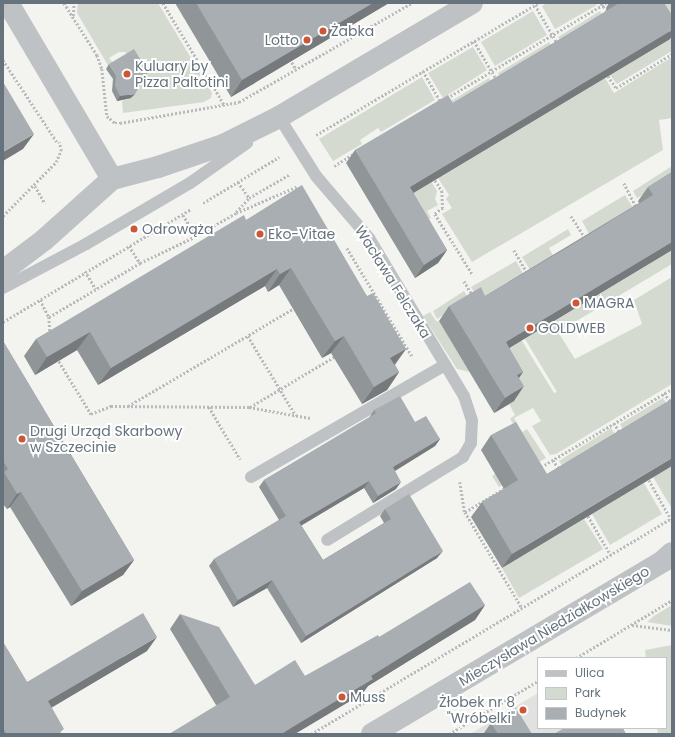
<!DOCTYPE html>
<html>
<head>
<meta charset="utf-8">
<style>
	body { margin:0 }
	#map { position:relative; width:675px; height:737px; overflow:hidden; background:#f3f3f0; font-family:Poppins,sans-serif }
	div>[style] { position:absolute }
	.built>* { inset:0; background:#e1e2e0 }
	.green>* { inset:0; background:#d5dad1 }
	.path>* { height:2.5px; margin-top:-1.25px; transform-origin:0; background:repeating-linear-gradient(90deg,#b8babc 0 2px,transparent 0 4px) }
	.service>* { height:12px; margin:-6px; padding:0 6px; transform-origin:6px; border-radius:6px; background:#bfc2c4 }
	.minor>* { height:22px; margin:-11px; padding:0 11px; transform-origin:11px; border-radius:11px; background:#bfc2c4 }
	.wall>* { inset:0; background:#909698 }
	.shaded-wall>* { inset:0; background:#767a7c }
	.building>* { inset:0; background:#a8aeb1 }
	.dots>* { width:11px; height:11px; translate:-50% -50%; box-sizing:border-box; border:2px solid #fff; border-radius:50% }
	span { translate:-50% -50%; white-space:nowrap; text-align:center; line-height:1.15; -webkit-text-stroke:4px #fff; paint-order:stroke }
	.poi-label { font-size:14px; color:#66737d }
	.left { translate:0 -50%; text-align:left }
	.right { translate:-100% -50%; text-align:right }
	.street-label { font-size:14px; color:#66737d }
	.frame { position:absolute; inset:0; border:4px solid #66737d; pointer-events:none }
	.legend { position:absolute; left:537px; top:657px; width:130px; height:72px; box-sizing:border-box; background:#fff; border:1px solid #c2c7cb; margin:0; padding:5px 7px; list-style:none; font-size:12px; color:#66737d }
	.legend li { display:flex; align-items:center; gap:8px; height:20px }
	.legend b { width:20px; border:1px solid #c2c7cb }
</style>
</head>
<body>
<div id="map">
	<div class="built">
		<div style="clip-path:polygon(538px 693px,538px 728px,619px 728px,623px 734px,470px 734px)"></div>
	</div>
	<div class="green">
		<div style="clip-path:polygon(78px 3px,158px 3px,212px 93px,211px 98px,204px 102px,123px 113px,122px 101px,131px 98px,140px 84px,147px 80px,134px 59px,125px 52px,119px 52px,109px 58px,114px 64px,109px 67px,77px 13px)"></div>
		<div style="clip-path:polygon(547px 3px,595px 3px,597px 5px,555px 29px,542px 6px)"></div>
		<div style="clip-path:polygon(646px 3px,672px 3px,672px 51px,617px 84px,610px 75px)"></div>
		<div style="clip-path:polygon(533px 11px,547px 35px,495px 66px,481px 42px)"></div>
		<div style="clip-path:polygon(600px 11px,605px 20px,563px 45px,558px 37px)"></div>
		<div style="clip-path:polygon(549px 42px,555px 50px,503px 81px,498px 73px)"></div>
		<div style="clip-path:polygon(473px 47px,487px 70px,443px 98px,428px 73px)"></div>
		<div style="clip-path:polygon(672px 57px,672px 118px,659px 120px,663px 150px,472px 262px,442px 214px,452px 208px,446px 199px,449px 195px,438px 178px,605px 78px,614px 93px)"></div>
		<div style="clip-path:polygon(422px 77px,435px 100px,381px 132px,378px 128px,360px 140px,362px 144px,333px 161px,319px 139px)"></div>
		<div style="clip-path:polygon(489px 78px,495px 86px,451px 112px,446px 104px)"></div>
		<div style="clip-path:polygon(400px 131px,437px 191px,435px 199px,438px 205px,427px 211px,431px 218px,416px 226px)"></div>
		<div style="clip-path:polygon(672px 166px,672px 185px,669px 180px,637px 198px,633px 191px)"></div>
		<div style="clip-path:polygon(625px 195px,635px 211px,591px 237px,582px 221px)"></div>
		<div style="clip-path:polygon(568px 229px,571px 235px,549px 248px,555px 259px,532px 273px,522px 257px)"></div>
		<div style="clip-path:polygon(672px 250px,672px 264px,558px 332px,575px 359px,642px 324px,634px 300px,672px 277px,672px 384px,556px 454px,550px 455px,532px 426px,541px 421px,533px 408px,514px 418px,522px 432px,527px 429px,546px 458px,499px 487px,492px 476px,519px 459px,517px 430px,510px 419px,515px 415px,509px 404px,514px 400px,481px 387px,470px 372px,457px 369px,423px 316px,430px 312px,436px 321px,522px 341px,554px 393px,557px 392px,525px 339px)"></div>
		<div style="clip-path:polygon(516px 261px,525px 277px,481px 303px,471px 287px)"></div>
		<div style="clip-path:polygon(464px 291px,469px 299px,437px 319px,433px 311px)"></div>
		<div style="clip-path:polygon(663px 398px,670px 409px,626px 435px,620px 424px)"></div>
		<div style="clip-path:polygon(611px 428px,619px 440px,566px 471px,559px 461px)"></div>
		<div style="clip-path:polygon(672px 466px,672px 509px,653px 477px)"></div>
		<div style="clip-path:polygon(644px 483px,662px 514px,610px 545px,592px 514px)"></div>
		<div style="clip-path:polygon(584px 519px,603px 549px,519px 598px,502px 568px)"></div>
		<div style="clip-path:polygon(672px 605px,672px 626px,647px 622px,654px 616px)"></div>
		<div style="clip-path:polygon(672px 645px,672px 734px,658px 734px,657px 728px,666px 728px,666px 658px,646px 658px,645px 650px)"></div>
	</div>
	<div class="path">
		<div style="left:64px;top:3px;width:62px;rotate:57.6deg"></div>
		<div style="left:97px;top:55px;width:15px;rotate:70deg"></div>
		<div style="left:102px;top:69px;width:47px;rotate:83.9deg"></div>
		<div style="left:163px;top:3px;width:118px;rotate:58.9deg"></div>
		<div style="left:601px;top:3px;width:11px;rotate:52deg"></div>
		<div style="left:535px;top:5px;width:45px;rotate:59.5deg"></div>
		<div style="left:73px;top:16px;width:13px;rotate:-86deg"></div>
		<div style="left:474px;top:41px;width:45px;rotate:59.5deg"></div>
		<div style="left:290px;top:59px;width:12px;rotate:59deg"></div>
		<div style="left:3px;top:60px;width:98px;rotate:56.6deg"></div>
		<div style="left:423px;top:71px;width:36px;rotate:60deg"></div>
		<div style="left:608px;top:76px;width:14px;rotate:56deg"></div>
		<div style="left:616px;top:88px;width:66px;rotate:-31.3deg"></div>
		<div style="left:447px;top:98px;width:185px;rotate:-30.9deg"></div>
		<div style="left:107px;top:116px;width:11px;rotate:41deg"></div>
		<div style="left:115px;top:123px;width:5px"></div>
		<div style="left:120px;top:123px;width:121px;rotate:-10deg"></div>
		<div style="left:239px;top:102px;width:199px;rotate:-29.8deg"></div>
		<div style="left:316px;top:135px;width:258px;rotate:-30.7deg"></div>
		<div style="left:334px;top:166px;width:25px;rotate:-32deg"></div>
		<div style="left:433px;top:177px;width:17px;rotate:57deg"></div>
		<div style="left:442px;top:191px;width:17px;rotate:87deg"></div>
		<div style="left:443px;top:208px;width:10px;rotate:143deg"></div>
		<div style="left:435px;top:214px;width:72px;rotate:58.1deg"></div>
		<div style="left:238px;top:182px;width:19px;rotate:55deg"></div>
		<div style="left:624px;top:183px;width:28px;rotate:63deg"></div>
		<div style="left:35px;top:186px;width:20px;rotate:60deg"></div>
		<div style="left:203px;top:203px;width:89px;rotate:-31.2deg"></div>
		<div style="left:236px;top:212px;width:19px;rotate:-47deg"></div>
		<div style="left:249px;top:198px;width:48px;rotate:-30.3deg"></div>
		<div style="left:183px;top:215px;width:25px;rotate:58deg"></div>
		<div style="left:3px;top:216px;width:76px;rotate:-45.5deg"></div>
		<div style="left:56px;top:162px;width:12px;rotate:-66deg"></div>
		<div style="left:61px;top:151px;width:9px;rotate:-103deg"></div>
		<div style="left:571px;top:216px;width:27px;rotate:57deg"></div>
		<div style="left:129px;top:246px;width:20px;rotate:57deg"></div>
		<div style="left:347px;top:248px;width:128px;rotate:59deg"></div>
		<div style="left:514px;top:250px;width:28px;rotate:60deg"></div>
		<div style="left:85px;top:271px;width:21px;rotate:59deg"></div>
		<div style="left:464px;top:281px;width:17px;rotate:59deg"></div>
		<div style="left:40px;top:300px;width:19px;rotate:62deg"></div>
		<div style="left:49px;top:317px;width:16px;rotate:86deg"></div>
		<div style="left:49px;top:317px;width:106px;rotate:-30.7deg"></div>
		<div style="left:140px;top:263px;width:62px;rotate:-25.7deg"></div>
		<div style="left:196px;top:236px;width:46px;rotate:-29.9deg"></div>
		<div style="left:236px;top:213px;width:68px;rotate:-23.5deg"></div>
		<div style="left:3px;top:322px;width:219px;rotate:-31deg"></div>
		<div style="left:248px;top:336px;width:93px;rotate:59deg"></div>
		<div style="left:57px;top:358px;width:66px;rotate:58.7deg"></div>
		<div style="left:91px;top:414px;width:22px;rotate:-22deg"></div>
		<div style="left:111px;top:406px;width:138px;rotate:0.4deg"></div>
		<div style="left:249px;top:407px;width:62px;rotate:10.2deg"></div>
		<div style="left:664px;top:393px;width:13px;rotate:51deg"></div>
		<div style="left:128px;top:406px;width:191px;rotate:-30.5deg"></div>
		<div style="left:209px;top:407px;width:61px;rotate:59.2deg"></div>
		<div style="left:250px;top:407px;width:98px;rotate:-30.8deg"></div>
		<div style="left:614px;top:423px;width:12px;rotate:59deg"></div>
		<div style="left:553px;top:460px;width:11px;rotate:56deg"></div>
		<div style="left:541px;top:467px;width:152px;rotate:-30.8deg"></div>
		<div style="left:649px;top:480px;width:45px;rotate:60.6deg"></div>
		<div style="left:460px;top:482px;width:30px;rotate:81deg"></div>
		<div style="left:465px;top:512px;width:112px;rotate:59.3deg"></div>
		<div style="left:465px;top:512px;width:47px;rotate:-31deg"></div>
		<div style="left:588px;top:516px;width:45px;rotate:59.5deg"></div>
		<div style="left:632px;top:625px;width:40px;rotate:7.1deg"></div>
		<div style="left:576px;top:658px;width:112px;rotate:-31.1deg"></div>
		<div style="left:311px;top:734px;width:421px;rotate:-30.9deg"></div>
		<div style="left:449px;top:734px;width:104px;rotate:-30.8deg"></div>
	</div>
	<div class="service">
		<div style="left:275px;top:120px;width:5px;rotate:-37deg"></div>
		<div style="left:279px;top:117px;width:70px;rotate:57.9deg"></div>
		<div style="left:316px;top:176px;width:82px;rotate:49.5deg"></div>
		<div style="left:369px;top:238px;width:184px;rotate:59deg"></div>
		<div style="left:464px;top:396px;width:26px;rotate:72deg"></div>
		<div style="left:472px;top:421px;width:22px;rotate:93deg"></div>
		<div style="left:471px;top:443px;width:16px;rotate:120deg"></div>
		<div style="left:463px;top:457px;width:159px;rotate:148.6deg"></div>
		<div style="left:3px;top:288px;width:94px;rotate:-27.9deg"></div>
		<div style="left:86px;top:244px;width:121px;rotate:-30.4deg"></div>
		<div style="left:190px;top:183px;width:70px;rotate:-35.1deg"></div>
		<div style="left:251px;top:477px;width:224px;rotate:-30deg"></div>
	</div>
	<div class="minor">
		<div style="left:8px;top:3px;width:204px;rotate:59.4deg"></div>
		<div style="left:3px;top:271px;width:51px;rotate:-37.1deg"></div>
		<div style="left:44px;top:240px;width:91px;rotate:-41.9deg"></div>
		<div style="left:112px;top:179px;width:48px;rotate:-14.6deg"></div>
		<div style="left:158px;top:167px;width:69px;rotate:-18.7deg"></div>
		<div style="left:223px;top:145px;width:63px;rotate:-26.6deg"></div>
		<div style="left:279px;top:117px;width:224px;rotate:-30.6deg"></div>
		<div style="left:372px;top:734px;width:339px;rotate:-30.7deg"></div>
		<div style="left:663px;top:561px;width:12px;rotate:-42deg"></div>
	</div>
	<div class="wall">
		<div style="clip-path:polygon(175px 3px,389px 3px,231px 97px)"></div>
		<div style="clip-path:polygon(609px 3px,664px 3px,670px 39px,413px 193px,447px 250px,438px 263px,415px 278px,346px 163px,355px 150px,453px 103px,607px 11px,606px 8px)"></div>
		<div style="clip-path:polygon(109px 64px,131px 98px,117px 101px,112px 91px,113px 79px,106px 69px)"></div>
		<div style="clip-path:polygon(672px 172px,672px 250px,509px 348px,523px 372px,519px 378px,514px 401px,494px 413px,439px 321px,449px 306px,485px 296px,639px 203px,638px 201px,648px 187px)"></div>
		<div style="clip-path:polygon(246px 220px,367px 296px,406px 349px,395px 365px,399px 372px,387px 390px,362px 404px,331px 353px,322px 358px,279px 285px,268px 292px,265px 286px,98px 385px,77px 350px,35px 375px,24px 356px,36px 339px)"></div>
		<div style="clip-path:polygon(3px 341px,134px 560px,123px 575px,71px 606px,10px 507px,7px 509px,3px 504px)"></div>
		<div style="clip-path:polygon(672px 399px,502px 568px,471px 517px,482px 502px,504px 489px,481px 450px,491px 435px,547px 474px)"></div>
		<div style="clip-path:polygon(374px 410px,415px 422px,440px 439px,435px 446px,395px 471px,396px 489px,373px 503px,364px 488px,301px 525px,323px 560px,384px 523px,380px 516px,385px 509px,437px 558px,301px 643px,267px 588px,233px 607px,209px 566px,214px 559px,279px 520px,259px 487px,264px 480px,369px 418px)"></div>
		<div style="clip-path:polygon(485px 605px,475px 620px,368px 686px,362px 694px,216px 705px,170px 629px,180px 614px,255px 685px,305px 676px,379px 637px)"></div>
		<div style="clip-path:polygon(3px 642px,27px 682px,147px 651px,51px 708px,61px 734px,3px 734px)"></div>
		<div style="clip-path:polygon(491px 723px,532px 734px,485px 734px,484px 733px)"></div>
	</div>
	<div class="shaded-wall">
		<div style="clip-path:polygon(373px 3px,389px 3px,231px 97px,242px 80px)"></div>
		<div style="clip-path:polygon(672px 30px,672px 36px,670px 39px,400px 201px,410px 187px)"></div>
		<div style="clip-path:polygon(135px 94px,131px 98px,117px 101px,120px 96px)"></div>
		<div style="clip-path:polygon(34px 134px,23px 149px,3px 161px,3px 152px)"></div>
		<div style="clip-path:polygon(672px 242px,672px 250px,496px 356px,506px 342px)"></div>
		<div style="clip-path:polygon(447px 250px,438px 263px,415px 278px,424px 265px)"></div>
		<div style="clip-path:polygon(291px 268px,279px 285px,268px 292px,280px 274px)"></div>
		<div style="clip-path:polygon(277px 269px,265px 286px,98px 385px,111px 368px)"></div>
		<div style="clip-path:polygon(90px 332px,77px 350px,35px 375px,47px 357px)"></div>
		<div style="clip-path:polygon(344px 336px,331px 353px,322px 358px,335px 341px)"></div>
		<div style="clip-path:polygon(406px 349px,393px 366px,390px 358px)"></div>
		<div style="clip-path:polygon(399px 372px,387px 390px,362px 404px,374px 387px)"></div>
		<div style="clip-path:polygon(523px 372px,513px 386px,517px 375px)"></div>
		<div style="clip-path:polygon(524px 386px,514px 401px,494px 413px,505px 398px)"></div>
		<div style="clip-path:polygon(440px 439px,435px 446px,388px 475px,393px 467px)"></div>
		<div style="clip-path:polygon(672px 458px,672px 466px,502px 568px,512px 554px)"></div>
		<div style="clip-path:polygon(369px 481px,364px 488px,294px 530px,299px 522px)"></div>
		<div style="clip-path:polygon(401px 482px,396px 489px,373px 503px,378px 496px)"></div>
		<div style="clip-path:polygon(21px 492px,10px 507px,7px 509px,17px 494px)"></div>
		<div style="clip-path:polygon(443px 551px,437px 558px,301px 643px,306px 636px)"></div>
		<div style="clip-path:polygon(134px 560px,123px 575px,71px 606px,82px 591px)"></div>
		<div style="clip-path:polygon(272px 580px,267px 588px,233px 607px,238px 600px)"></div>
		<div style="clip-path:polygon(485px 605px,475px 620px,368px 686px,362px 694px,295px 734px,281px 734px,371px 676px)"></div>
		<div style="clip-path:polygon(157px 637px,147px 651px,37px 716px,48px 701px)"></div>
	</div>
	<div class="building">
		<div style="clip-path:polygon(196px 3px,373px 3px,242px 80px)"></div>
		<div style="clip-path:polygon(619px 3px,664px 3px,672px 15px,672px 30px,410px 187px,447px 250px,424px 265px,355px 150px,448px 95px,453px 103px,564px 37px)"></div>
		<div style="clip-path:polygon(134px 49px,148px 72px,135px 94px,120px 96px,115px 86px,116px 75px,109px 64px)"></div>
		<div style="clip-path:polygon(3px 82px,34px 134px,3px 152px)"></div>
		<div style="clip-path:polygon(672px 172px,672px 242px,506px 342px,523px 372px,517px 375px,524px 386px,505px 398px,449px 306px,481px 287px,485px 296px,570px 246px,653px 195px,648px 187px)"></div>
		<div style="clip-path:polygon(302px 185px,367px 296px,373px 293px,406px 349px,390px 358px,399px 372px,374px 387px,344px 336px,335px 341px,291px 268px,280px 274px,277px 269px,111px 368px,90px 332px,47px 357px,36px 339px,244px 215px,246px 220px)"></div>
		<div style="clip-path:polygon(3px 341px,134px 560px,82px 591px,21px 492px,17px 494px,4px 472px,8px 469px,3px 461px)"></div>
		<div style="clip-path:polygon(400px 396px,415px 422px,426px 416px,440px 439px,393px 467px,401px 482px,378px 496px,369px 481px,299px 522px,323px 560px,391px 519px,385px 509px,409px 494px,443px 551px,306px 636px,272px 580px,238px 600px,214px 559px,286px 516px,264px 480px,376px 413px,374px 410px)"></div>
		<div style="clip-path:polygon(672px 399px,672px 458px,512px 554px,482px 502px,518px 480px,491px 435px,516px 422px,547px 474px)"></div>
		<div style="clip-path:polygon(470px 582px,485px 605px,371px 676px,373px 679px,281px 734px,169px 734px,230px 697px,180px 614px,219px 627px,255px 685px,295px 660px,305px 676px,378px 635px,379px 637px)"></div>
		<div style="clip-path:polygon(143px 613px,157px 637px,48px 701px,64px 729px,58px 734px,7px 734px,3px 728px,3px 642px,27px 682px)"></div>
		<div style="clip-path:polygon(516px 708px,532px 734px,498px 734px,491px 723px)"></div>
		<div style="clip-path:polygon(564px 728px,623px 728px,626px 734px,554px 734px)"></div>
	</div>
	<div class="dots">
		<div style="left:323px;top:31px;background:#cd5636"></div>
		<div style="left:307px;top:40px;background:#cd5636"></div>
		<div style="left:127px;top:74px;background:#cd5636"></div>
		<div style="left:134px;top:229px;background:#cd5636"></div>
		<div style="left:260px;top:234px;background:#cd5636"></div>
		<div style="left:576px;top:303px;background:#cd5636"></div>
		<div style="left:530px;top:328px;background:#cd5636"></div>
		<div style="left:22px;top:439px;background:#cd5636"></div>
		<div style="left:342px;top:697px;background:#cd5636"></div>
		<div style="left:523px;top:710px;background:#cd5636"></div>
	</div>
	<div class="poi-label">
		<span class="left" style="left:331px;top:31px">Żabka</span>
		<span class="right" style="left:299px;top:40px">Lotto</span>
		<span class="left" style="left:135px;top:74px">Kuluary by<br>Pizza Paltotini</span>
		<span class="left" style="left:142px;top:229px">Odrowąża</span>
		<span class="left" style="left:268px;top:234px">Eko-Vitae</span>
		<span class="left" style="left:584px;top:303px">MAGRA</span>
		<span class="left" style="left:538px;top:328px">GOLDWEB</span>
		<span class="left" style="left:30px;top:439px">Drugi Urząd Skarbowy<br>w Szczecinie</span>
		<span class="left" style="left:350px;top:697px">Muss</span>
		<span class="right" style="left:515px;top:710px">Żłobek nr 8<br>"Wróbelki"</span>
	</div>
	<div class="street-label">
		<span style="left:393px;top:282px;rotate:58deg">Wacława Felczaka</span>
		<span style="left:554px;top:626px;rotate:-31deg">Mieczysława Niedziałkowskiego</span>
	</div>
	<div class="frame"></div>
	<ul class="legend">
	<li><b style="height:5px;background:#bfc2c4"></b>Ulica</li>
	<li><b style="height:11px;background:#d5dad1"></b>Park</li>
	<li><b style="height:11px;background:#a8aeb1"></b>Budynek</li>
	</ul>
</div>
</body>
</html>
